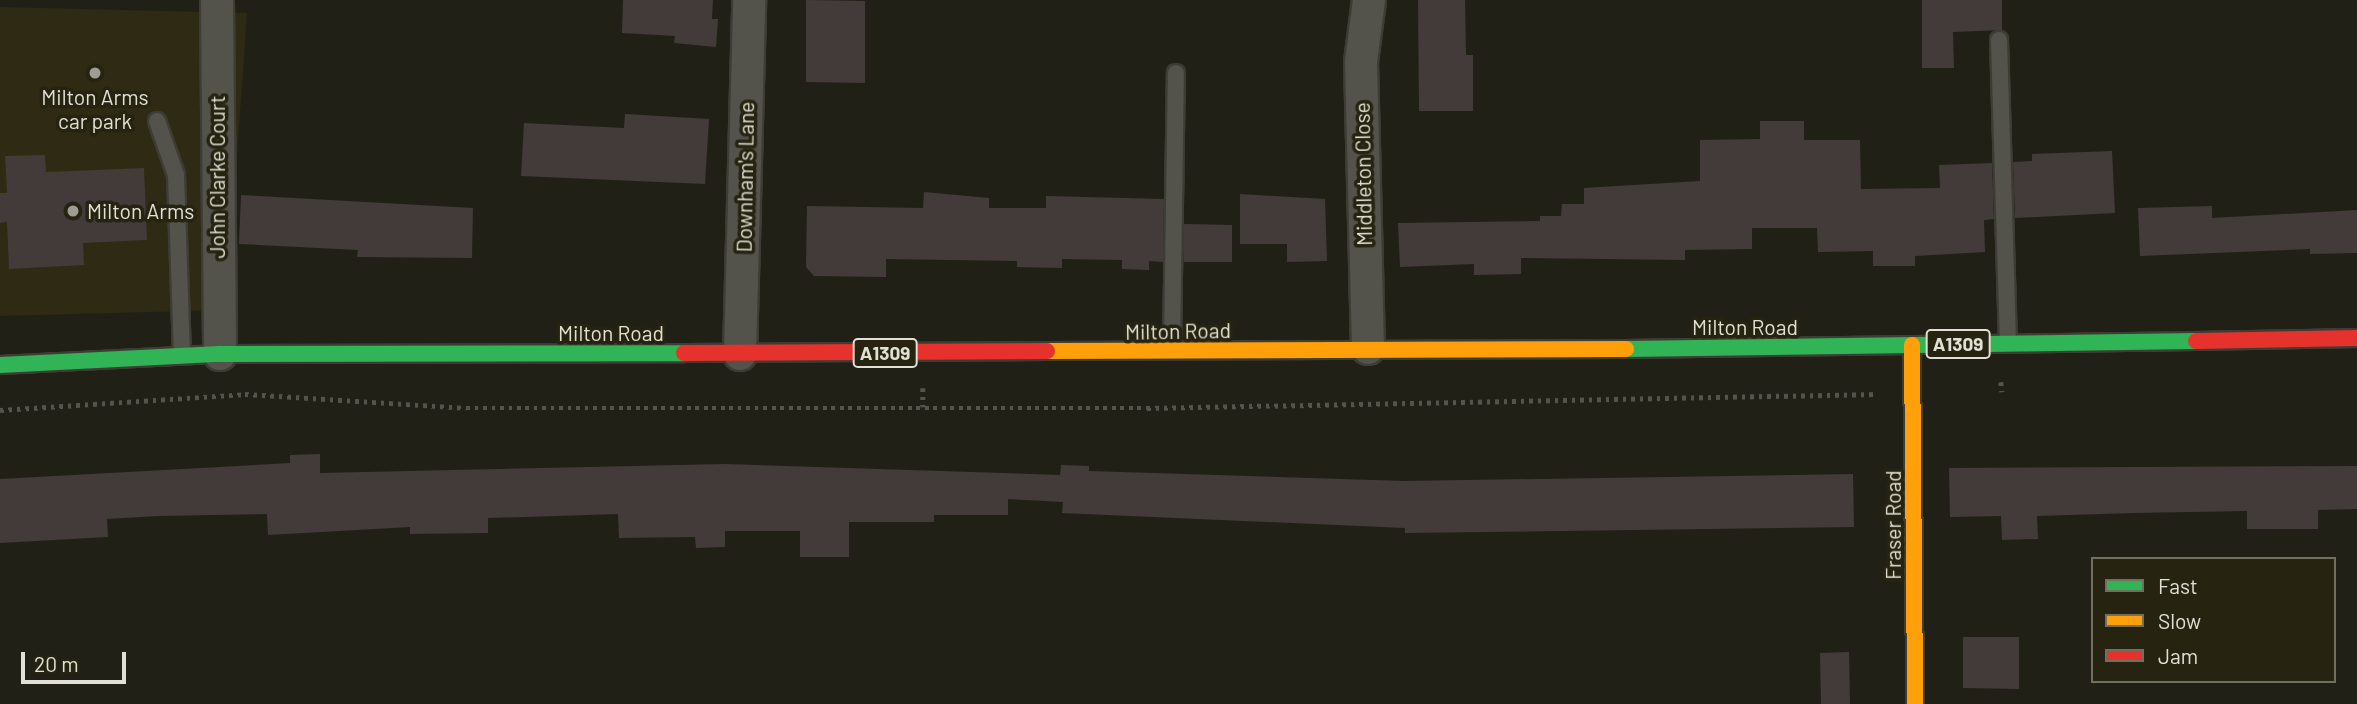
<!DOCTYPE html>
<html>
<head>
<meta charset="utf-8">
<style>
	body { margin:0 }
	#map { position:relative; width:2357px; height:704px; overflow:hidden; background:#212016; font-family:Barlow,sans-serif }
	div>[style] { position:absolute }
	.built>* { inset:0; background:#2e2a13 }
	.building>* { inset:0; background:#423b3a }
	.path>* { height:4.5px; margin-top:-2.25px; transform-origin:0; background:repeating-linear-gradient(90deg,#54534c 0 3.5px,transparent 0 8.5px) }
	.roads { filter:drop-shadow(2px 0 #3d3c35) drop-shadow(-2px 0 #3d3c35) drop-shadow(0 2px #3d3c35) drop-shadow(0 -2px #3d3c35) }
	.lane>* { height:16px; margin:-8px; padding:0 8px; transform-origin:8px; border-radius:8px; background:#53524b }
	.street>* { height:32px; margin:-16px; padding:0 16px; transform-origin:16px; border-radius:16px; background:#53524b }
	.fast>* { height:16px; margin:-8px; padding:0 8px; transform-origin:8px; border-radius:8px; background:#30b455 }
	.slow>* { height:16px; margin:-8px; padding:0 8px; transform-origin:8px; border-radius:8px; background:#ff9f0a }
	.jam>* { height:16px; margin:-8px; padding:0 8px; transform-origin:8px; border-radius:8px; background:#e5322d }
	.dots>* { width:19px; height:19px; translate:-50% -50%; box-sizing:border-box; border:4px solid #262311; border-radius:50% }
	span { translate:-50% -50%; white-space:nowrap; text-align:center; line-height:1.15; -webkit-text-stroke:7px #262311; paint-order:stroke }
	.shield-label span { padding:2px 5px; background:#262311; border:2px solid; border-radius:5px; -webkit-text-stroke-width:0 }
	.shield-label { font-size:19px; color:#e1e0d4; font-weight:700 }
	.poi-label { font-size:21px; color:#e1e0d4 }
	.left { translate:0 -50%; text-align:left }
	.street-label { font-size:21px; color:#e1e0d4 }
	.legend { position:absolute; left:2091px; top:557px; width:245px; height:126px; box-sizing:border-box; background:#262311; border:2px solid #716f5f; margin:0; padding:9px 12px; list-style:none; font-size:21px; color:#e1e0d4 }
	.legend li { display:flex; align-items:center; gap:14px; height:35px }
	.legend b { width:35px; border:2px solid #716f5f }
	.scale { position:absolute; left:21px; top:652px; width:105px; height:32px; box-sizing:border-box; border:4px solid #e1e0d4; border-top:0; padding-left:9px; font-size:21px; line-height:24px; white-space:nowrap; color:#e1e0d4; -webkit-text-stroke:5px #262311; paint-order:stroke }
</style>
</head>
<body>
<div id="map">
	<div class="built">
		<div style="clip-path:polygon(0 7px,247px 13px,226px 310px,0 316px)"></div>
	</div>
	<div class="building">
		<div style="clip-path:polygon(623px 0,713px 0,712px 19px,718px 19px,716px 47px,674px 43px,675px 36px,622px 33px)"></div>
		<div style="clip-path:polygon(806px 0,865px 1px,865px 83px,806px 82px)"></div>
		<div style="clip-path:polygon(1418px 0,1465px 0,1466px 55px,1473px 55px,1473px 111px,1419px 111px)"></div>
		<div style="clip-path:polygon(1922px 0,2002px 0,2002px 30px,1953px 32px,1954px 68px,1922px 68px)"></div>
		<div style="clip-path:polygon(625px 114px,709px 119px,705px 184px,521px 176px,524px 123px,624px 128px)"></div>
		<div style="clip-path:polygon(1760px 121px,1804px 121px,1804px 140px,1860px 140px,1861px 189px,1940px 188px,1939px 165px,1992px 163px,1994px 219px,1984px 220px,1985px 252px,1915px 256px,1915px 266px,1873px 266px,1873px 251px,1818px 252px,1817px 228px,1752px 228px,1752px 249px,1685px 250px,1685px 260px,1521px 258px,1521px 274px,1474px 275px,1474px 264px,1400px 267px,1398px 223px,1540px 221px,1540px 216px,1561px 216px,1562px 204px,1584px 204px,1584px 188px,1700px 181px,1700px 140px,1760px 139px)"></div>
		<div style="clip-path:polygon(2112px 151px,2115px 213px,2015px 218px,2013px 162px,2032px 161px,2032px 154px)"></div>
		<div style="clip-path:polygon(45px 155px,46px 172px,144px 168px,147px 240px,83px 243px,84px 265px,9px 269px,7px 222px,0 223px,0 193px,7px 193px,5px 156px)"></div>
		<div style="clip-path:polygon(924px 192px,989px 198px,989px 208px,1046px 208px,1046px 196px,1164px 199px,1163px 262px,1149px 261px,1149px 270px,1122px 269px,1122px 260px,1062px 259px,1062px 268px,1017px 267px,1017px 261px,886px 259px,886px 277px,814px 276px,806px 267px,807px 206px,923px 208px)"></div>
		<div style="clip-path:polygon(1240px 194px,1325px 199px,1327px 261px,1287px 262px,1287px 244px,1240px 244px)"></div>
		<div style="clip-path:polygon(241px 195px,473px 208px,472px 258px,357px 257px,358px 250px,239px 244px)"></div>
		<div style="clip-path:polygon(2212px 206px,2212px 218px,2357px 210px,2357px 253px,2310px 254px,2310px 249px,2140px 256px,2138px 208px)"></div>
		<div style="clip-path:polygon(1184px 224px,1232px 225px,1232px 262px,1184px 262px)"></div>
		<div style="clip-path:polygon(320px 454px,320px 473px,725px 464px,1060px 475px,1061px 465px,1089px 466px,1089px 471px,1405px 481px,1853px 474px,1854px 527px,1405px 533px,1405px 528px,1062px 513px,1063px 502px,1008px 499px,1008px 515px,934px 515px,934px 522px,849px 522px,849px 557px,800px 557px,800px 531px,725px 531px,725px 547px,696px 548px,695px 537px,619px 538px,618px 514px,488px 518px,488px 533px,410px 534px,410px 527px,268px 535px,267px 514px,158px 516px,107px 519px,108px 537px,0 543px,0 479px,290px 463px,290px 455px)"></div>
		<div style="clip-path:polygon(2357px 466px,2357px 509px,2318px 510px,2318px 529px,2247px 529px,2247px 511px,2133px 513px,2037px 516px,2038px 539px,2002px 540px,2001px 516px,1950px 517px,1949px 468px)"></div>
		<div style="clip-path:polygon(1963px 637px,2019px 637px,2019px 689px,1963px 688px)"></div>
		<div style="clip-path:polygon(1849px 652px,1850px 704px,1821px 704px,1820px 653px)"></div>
	</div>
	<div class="path">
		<div style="left:2001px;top:382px;width:10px;rotate:84deg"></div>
		<div style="left:923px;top:388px;width:19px;rotate:90deg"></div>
		<div style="left:0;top:410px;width:246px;rotate:-3.7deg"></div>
		<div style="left:245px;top:394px;width:221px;rotate:3.6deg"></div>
		<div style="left:466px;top:408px;width:681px"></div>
		<div style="left:1147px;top:408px;width:731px;rotate:-1.1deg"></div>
	</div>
	<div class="roads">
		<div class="lane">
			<div style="left:1999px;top:40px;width:303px;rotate:88.3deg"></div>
			<div style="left:157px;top:121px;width:57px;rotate:70.6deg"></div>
			<div style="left:176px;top:175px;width:181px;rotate:88.1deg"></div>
			<div style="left:1172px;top:350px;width:277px;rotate:-89.2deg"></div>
		</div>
		<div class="street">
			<div style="left:217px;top:0;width:354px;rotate:89.5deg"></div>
			<div style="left:1368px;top:348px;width:286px;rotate:-91.4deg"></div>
			<div style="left:1361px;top:62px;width:63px;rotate:-82.6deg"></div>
			<div style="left:740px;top:354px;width:354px;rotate:-88.5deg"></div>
		</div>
		<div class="fast">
			<div style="left:1626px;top:349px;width:570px;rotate:-0.8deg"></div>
			<div style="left:0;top:365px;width:220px;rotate:-2.9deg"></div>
			<div style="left:220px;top:354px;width:464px;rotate:-0.1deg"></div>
		</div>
		<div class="slow">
			<div style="left:1912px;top:345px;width:359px;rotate:89.5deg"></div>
			<div style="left:1047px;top:351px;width:579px;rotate:-0.2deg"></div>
		</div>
		<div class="jam">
			<div style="left:2196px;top:341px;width:161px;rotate:-1.1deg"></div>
			<div style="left:684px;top:353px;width:363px;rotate:-0.3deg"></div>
		</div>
	</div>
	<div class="dots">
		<div style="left:95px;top:73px;background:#9e9d92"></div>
		<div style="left:73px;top:211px;background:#9e9d92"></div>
	</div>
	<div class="shield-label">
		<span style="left:1958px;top:344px">A1309</span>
		<span style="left:885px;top:353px">A1309</span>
	</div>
	<div class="poi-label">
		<span style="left:95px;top:109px">Milton Arms<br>car park</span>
		<span class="left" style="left:87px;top:211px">Milton Arms</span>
	</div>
	<div class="street-label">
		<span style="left:1363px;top:174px;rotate:-91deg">Middleton Close</span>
		<span style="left:217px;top:177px;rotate:-90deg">John Clarke Court</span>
		<span style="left:745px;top:177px;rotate:-89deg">Downham's Lane</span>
		<span style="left:1745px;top:327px">Milton Road</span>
		<span style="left:1178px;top:331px;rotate:-1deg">Milton Road</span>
		<span style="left:611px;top:333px">Milton Road</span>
		<span style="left:1893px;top:525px;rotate:-90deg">Fraser Road</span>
	</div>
	<ul class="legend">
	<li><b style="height:9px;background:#30b455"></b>Fast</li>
	<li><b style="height:9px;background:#ff9f0a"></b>Slow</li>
	<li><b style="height:9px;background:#e5322d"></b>Jam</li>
	</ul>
	<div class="scale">20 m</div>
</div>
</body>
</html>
